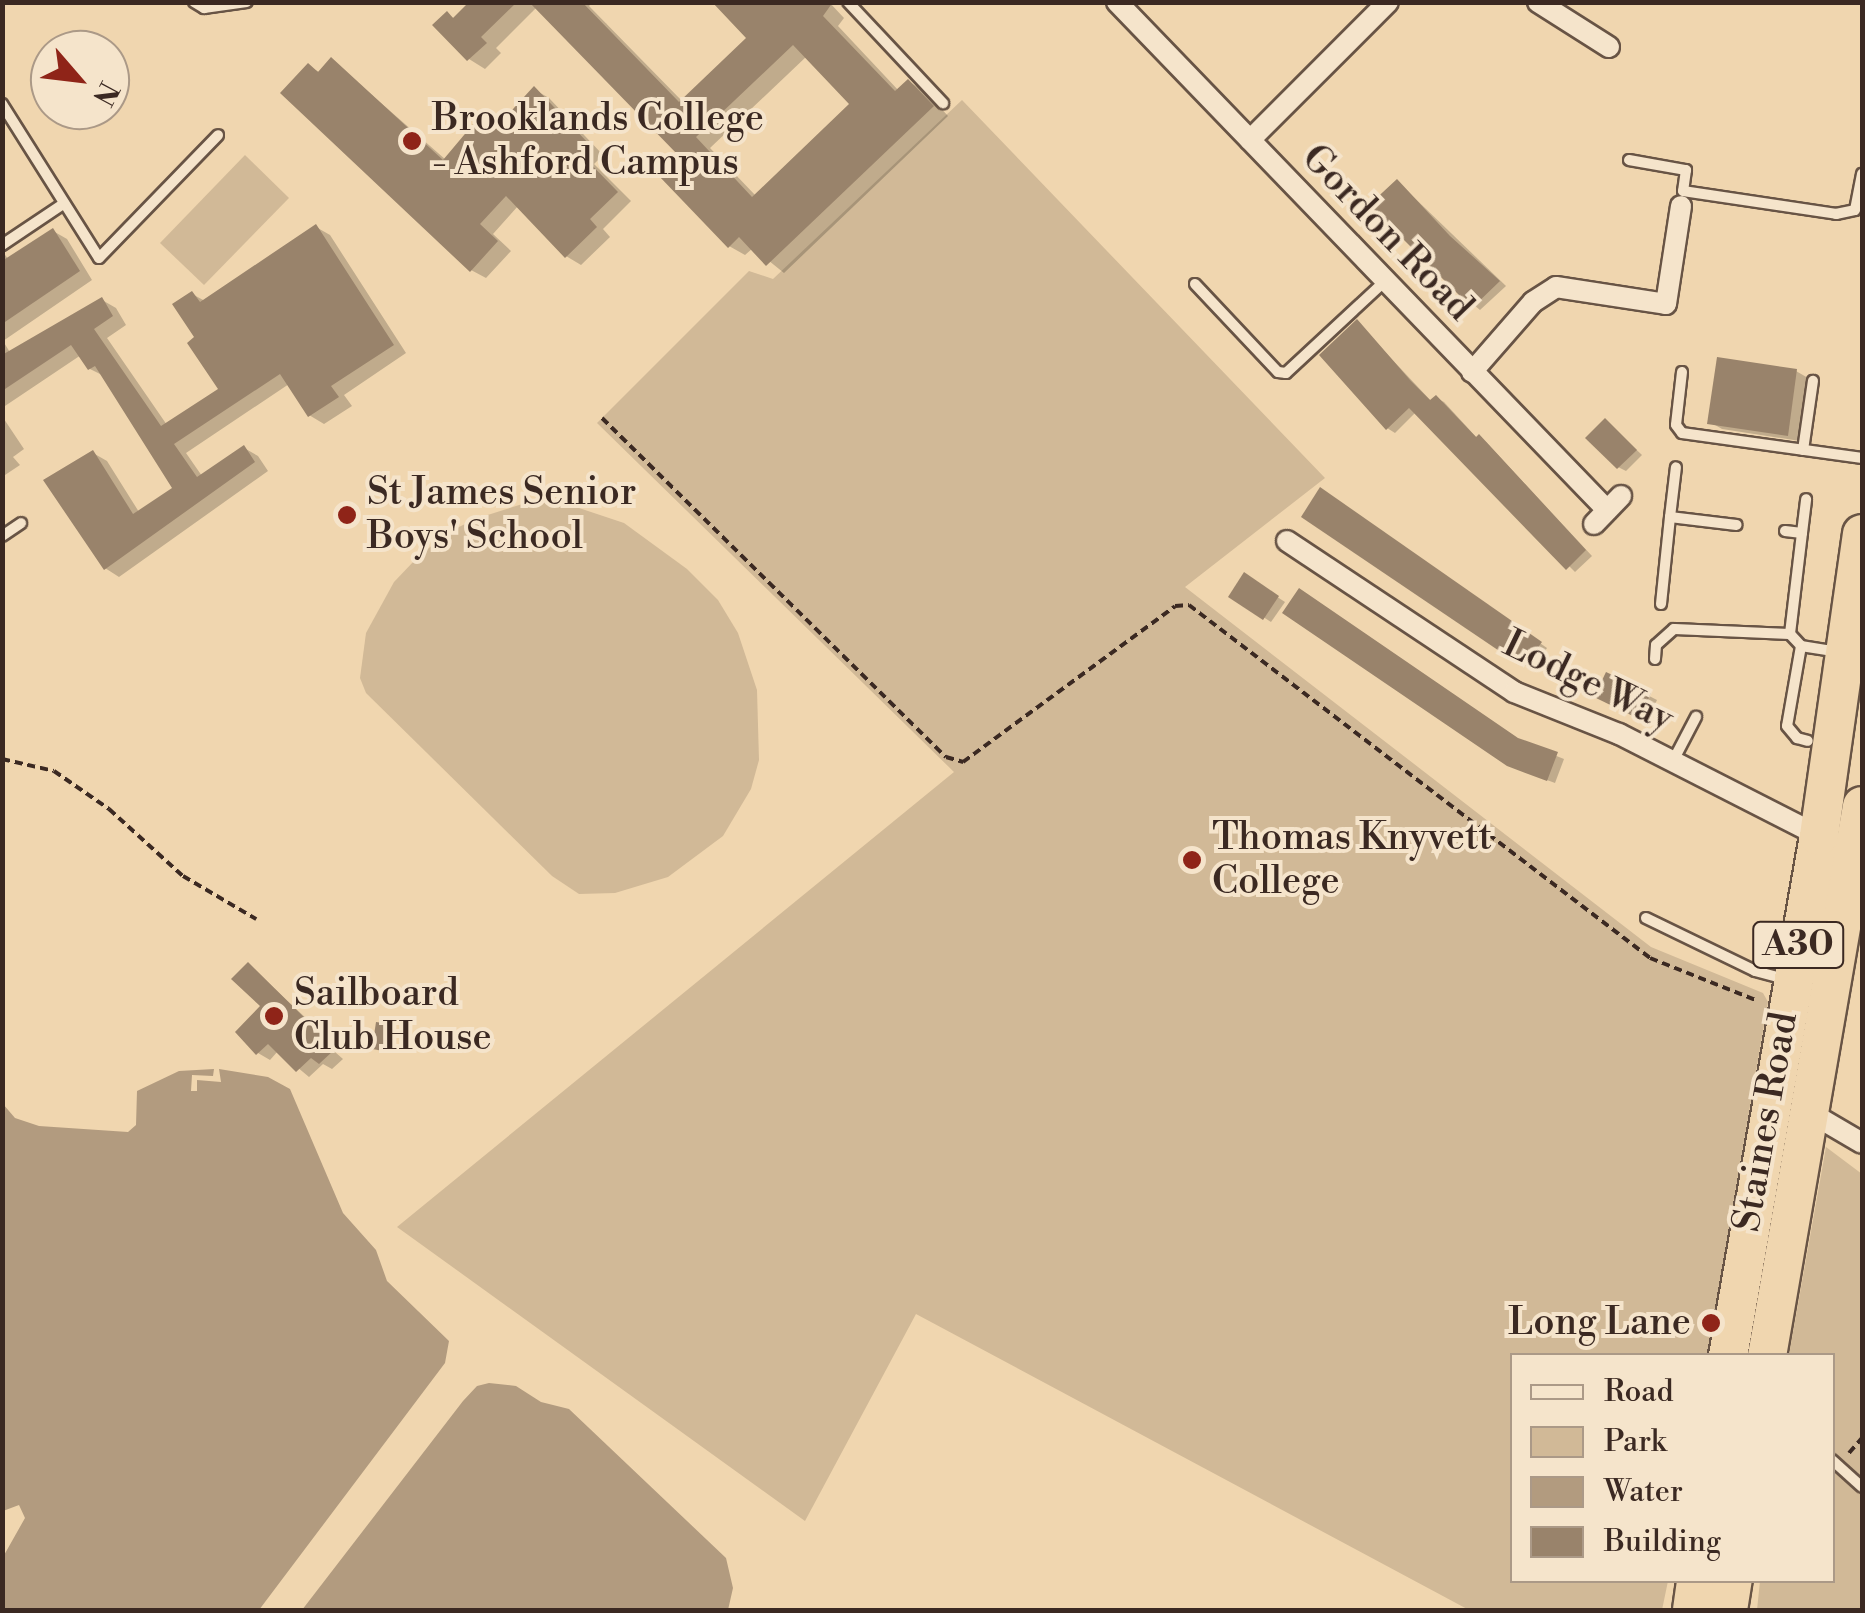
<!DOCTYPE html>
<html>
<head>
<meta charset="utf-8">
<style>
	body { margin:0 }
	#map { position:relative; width:1865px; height:1613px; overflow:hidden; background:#f0d6af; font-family:"Libre Bodoni",serif }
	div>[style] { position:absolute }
	.green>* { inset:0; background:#d1b997 }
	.water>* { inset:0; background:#b29b7f }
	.shadow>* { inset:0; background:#0003 }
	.building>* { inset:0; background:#99836b }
	.path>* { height:4px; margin-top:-2px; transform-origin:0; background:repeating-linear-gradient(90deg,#3b2922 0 8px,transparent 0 13px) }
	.roads { filter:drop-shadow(2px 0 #685445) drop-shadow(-2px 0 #685445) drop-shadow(0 2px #685445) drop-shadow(0 -2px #685445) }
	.lane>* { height:10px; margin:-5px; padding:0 5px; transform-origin:5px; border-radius:5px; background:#f5e4cb }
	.street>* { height:20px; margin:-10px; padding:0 10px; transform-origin:10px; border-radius:10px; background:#f5e4cb }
	.highway>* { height:38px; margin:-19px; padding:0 19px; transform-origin:19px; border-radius:19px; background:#f0d6af }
	.dots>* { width:28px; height:28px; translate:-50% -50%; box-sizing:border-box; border:5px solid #f5e4cb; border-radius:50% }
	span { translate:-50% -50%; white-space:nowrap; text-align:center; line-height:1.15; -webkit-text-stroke:8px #f5e4cb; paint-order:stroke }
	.shield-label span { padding:2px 8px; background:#f5e4cb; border:2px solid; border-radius:8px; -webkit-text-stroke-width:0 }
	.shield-label { font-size:35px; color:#3b2922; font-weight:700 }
	.poi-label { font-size:38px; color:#3b2922 }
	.left { translate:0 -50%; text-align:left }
	.right { translate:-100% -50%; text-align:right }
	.street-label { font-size:38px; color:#3b2922 }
	.frame { position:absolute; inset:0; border:5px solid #3b2922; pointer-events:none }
	.legend { position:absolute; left:1510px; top:1353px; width:325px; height:230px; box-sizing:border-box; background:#f5e4cb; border:2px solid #ab9987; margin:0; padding:12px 18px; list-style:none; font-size:30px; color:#3b2922 }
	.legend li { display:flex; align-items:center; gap:20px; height:50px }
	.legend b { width:50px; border:2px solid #ab9987 }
	.north { position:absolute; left:30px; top:30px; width:100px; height:100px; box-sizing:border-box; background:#f5e4cb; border:2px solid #ab9987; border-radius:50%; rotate:118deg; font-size:28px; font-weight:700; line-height:40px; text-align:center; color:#3b2922 }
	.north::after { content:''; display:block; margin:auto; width:35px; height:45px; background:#8f2418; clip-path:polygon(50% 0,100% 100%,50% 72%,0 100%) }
</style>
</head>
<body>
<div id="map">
	<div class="green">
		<div style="clip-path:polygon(962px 100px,1325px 478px,1185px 587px,1651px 947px,1763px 993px,1768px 1002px,1707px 1355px,1512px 1356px,1512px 1580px,1668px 1581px,1662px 1610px,1469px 1610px,916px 1314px,805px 1521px,397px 1227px,954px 772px,597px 423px,749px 271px,773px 279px)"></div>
		<div style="clip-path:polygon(245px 155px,289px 198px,204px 285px,160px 243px)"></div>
		<div style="clip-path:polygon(555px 500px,624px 523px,687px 569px,718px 600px,738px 633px,757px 690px,759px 760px,751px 789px,723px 836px,668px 877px,615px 893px,579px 894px,552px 876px,366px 693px,360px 678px,366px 633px,394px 582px,414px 561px,445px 534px,475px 519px,532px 501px)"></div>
		<div style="clip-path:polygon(1826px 1147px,1862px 1174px,1862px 1610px,1757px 1610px,1760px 1581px,1832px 1580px,1832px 1356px,1789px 1355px)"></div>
	</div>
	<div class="water">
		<div style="clip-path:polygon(214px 1069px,213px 1076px,192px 1075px,191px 1091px,197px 1091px,197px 1080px,221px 1082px,219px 1069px,268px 1077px,290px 1089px,343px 1213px,376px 1250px,387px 1281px,449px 1341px,445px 1363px,259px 1610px,3px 1610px,3px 1557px,25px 1518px,19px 1505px,3px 1511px,3px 1104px,15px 1118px,39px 1126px,128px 1132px,136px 1125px,137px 1091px,179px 1071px)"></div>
		<div style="clip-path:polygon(489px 1383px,516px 1386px,541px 1402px,569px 1409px,726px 1558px,733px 1588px,728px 1610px,302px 1610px,463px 1401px,477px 1386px)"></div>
	</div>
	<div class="shadow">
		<div style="clip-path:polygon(evenodd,472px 2px,593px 2px,589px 6px,683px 102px,829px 2px,844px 18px,838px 26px,899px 91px,909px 82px,925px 91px,948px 116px,784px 273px,753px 248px,745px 255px,729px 246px,682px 155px,537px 7px,496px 48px,501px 53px,485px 69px,469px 59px,436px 25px,447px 14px,455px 19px,472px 2px,807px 56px,853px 104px,756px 196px,710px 148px,807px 56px)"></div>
		<div style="clip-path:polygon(332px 60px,446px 160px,480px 119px,498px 130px,535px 90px,549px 98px,603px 155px,594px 164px,631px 201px,603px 229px,610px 237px,581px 265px,566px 256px,518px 206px,493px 234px,511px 251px,486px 278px,471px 270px,308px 66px,321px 73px)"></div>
		<div style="clip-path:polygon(1398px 182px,1506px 286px,1480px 310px,1443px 279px,1372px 205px)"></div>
		<div style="clip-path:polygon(316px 227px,330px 235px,406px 353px,344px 395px,352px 406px,324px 424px,309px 415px,289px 384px,186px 453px,202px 476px,244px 448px,258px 456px,268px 471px,119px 577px,105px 568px,93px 453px,107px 461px,139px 512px,176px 488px,104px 376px,90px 369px,81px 355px,2px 408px,2px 251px,9px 260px,53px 231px,67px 239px,92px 280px,3px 341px,11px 354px,102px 300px,116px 308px,126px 325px,107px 338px,167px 425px,221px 389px,198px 338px,192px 294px,205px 301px)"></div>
		<div style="clip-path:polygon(1357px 322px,1432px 402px,1436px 398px,1444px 402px,1478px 439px,1486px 442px,1592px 556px,1575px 572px,1416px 412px,1395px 433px,1387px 428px)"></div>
		<div style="clip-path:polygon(1796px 371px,1808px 378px,1800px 441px,1722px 429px,1710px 422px)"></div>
		<div style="clip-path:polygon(2px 416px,24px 449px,13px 457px,20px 465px,2px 477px)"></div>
		<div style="clip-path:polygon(1606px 421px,1642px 455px,1626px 471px,1618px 467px)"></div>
		<div style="clip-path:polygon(1328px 495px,1547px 648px,1532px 669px,1525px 665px)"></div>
		<div style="clip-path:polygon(1245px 576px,1285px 602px,1271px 622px,1231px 596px)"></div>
		<div style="clip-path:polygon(1608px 675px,1657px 700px,1647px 721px,1605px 700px)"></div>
		<div style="clip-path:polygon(1519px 741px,1564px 759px,1555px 783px,1517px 769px)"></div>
		<div style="clip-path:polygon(249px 965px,338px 1048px,335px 1052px,343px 1059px,332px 1069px,323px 1064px,309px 1077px,278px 1051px,270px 1060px,258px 1053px,263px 1006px)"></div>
		<div style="clip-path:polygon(395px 1027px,394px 1052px,377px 1050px)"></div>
	</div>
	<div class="building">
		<div style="clip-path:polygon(469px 2px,517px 2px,481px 37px,487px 43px,467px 61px,432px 25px,447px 11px,453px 18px)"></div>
		<div style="clip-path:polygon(evenodd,529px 2px,582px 2px,679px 102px,746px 38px,712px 2px,833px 2px,823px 16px,895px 91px,908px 79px,934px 106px,766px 266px,739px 237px,728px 248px,658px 175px,678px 155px,529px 2px,793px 45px,849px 104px,752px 197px,696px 137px,793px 45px)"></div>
		<div style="clip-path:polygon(331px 57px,443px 160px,480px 116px,494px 130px,534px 86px,590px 145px,581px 154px,618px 192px,590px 219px,597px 227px,565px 258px,506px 196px,480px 224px,498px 241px,470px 272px,280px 93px,308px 63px,318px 72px)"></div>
		<div style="clip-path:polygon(1397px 179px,1450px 236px,1500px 281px,1472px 308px,1369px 205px)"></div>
		<div style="clip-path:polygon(316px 224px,394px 345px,331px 386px,339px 397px,308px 417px,280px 374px,174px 444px,197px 477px,244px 445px,255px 462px,104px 570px,43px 480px,93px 450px,133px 514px,172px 488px,95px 366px,88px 370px,71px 345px,2px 391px,2px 355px,102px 297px,113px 316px,94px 329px,161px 426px,218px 389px,187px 343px,194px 337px,172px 304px,192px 291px,200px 302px)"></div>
		<div style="clip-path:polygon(53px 228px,80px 271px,2px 324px,2px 261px)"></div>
		<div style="clip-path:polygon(1357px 319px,1410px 380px,1430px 400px,1436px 395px,1476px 437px,1479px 434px,1586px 550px,1566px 570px,1409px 408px,1386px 430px,1319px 355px)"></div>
		<div style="clip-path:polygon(1717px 357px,1797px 369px,1788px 436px,1707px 424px)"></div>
		<div style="clip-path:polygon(1605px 418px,1637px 450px,1617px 469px,1585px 438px)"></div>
		<div style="clip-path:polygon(1320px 487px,1542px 642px,1523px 667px,1301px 517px)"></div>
		<div style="clip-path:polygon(1244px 572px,1279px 596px,1263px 620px,1228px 597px)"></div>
		<div style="clip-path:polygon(1299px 588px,1518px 738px,1558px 752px,1547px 781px,1507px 766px,1282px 613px)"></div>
		<div style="clip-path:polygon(1606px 672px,1651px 693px,1639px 719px,1594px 697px)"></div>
		<div style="clip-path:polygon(248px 962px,327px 1040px,325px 1044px,333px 1051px,319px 1064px,311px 1058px,296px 1072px,268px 1044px,256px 1055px,235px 1032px,260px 1006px,231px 979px)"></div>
		<div style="clip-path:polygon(376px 1022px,396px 1025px,391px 1052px,372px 1049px)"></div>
	</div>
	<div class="path">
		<div style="left:602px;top:418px;width:483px;rotate:44.6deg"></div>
		<div style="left:946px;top:757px;width:18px;rotate:16deg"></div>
		<div style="left:963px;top:762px;width:263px;rotate:-36.3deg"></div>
		<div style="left:1175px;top:606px;width:14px;rotate:-4deg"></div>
		<div style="left:1189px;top:605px;width:581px;rotate:37.44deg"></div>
		<div style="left:1650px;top:958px;width:116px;rotate:21.7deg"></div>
		<div style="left:2px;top:759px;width:53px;rotate:13deg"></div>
		<div style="left:54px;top:771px;width:67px;rotate:34.6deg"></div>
		<div style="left:109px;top:809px;width:100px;rotate:42.2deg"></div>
		<div style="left:183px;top:876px;width:85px;rotate:30.5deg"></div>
		<div style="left:1849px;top:1453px;width:20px;rotate:-49deg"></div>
	</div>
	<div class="roads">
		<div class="lane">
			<div style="left:194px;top:2px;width:12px;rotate:31deg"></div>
			<div style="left:204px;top:8px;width:43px;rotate:-7.9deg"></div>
			<div style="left:848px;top:2px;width:139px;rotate:46.8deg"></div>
			<div style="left:2px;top:104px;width:182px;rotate:57.8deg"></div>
			<div style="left:99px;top:258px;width:171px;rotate:-45.9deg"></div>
			<div style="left:1629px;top:160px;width:58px;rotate:10deg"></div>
			<div style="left:1686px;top:170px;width:21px;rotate:98deg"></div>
			<div style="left:1683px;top:191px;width:155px;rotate:8.5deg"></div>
			<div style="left:1836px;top:214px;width:19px;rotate:-12deg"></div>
			<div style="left:1855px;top:210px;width:37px;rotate:-79deg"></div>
			<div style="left:2px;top:245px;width:73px;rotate:-33.9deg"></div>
			<div style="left:1195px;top:284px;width:121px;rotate:46.7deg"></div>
			<div style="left:1278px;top:372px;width:8px;rotate:7deg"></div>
			<div style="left:1286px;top:373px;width:135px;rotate:-42.9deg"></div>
			<div style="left:1682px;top:372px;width:53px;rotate:96.5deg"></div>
			<div style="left:1676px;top:425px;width:10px;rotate:53deg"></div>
			<div style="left:1682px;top:433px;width:182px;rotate:7.9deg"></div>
			<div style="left:1803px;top:450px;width:70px;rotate:-81.8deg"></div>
			<div style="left:1670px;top:517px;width:50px;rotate:-83.2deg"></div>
			<div style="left:1785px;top:531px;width:17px;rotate:7deg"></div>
			<div style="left:1802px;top:533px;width:102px;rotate:96.8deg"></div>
			<div style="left:1790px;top:634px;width:16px;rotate:47deg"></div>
			<div style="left:1801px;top:646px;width:39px;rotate:9deg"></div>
			<div style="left:1802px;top:533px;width:34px;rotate:-83deg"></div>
			<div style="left:2px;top:536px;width:23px;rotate:-34deg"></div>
			<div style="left:1661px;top:604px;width:87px;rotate:-84.1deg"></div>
			<div style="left:1670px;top:517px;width:67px;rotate:6.8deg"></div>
			<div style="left:1801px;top:646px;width:81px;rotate:99.9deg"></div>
			<div style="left:1787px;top:726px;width:16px;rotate:50deg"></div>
			<div style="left:1797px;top:738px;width:11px;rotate:15deg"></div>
			<div style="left:1655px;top:659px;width:14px;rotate:-86deg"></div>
			<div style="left:1656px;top:645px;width:24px;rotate:-42deg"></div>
			<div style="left:1674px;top:629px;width:116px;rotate:2.5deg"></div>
			<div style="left:1673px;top:761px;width:50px;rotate:-62.4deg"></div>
			<div style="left:1646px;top:918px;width:121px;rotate:25.9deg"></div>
			<div style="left:1755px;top:971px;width:31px;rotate:15deg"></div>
			<div style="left:1832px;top:1460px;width:40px;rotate:42deg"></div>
		</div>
		<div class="street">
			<div style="left:1117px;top:2px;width:706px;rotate:46.03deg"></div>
			<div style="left:1538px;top:2px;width:84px;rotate:32.4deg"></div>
			<div style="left:1250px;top:140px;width:195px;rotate:-45deg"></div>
			<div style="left:1472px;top:372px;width:93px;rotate:-48.9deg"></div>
			<div style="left:1533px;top:302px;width:27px;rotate:-33deg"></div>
			<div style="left:1556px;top:287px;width:111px;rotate:8.8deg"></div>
			<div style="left:1666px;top:304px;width:99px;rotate:-81.3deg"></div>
			<div style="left:1594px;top:524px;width:39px;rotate:-46deg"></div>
			<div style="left:1287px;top:541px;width:273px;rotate:33.6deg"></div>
			<div style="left:1514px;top:692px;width:113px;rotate:21.8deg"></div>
			<div style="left:1619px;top:734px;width:225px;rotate:27deg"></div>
			<div style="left:1809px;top:1112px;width:61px;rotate:30.3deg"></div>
		</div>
		<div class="highway">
			<div style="left:1728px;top:1356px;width:528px;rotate:-80.07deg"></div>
			<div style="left:1819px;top:836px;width:305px;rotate:-81.9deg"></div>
			<div style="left:1767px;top:1356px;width:558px;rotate:-80.2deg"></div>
			<div style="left:1692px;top:1610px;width:30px;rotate:-82deg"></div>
			<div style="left:1728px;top:1610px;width:30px;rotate:-81deg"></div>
		</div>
	</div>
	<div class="dots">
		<div style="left:412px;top:141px;background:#8f2418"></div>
		<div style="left:347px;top:515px;background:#8f2418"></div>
		<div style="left:1192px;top:860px;background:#8f2418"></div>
		<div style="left:274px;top:1016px;background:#8f2418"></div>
		<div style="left:1711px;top:1323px;background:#8f2418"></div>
	</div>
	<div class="shield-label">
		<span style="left:1798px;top:945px">A30</span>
	</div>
	<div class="poi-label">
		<span class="left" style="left:432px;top:141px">Brooklands College<br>- Ashford Campus</span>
		<span class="left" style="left:367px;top:515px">St James Senior<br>Boys' School</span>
		<span class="left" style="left:1212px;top:860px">Thomas Knyvett<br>College</span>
		<span class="left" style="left:294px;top:1016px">Sailboard<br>Club House</span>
		<span class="right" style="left:1691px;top:1323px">Long Lane</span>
	</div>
	<div class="street-label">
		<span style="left:1387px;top:233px;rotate:46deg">Gordon Road</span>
		<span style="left:1588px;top:682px;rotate:26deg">Lodge Way</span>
		<span style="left:1766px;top:1122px;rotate:-80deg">Staines Road</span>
	</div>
	<div class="frame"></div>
	<ul class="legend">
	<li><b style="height:12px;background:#f5e4cb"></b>Road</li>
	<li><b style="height:28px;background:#d1b997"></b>Park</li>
	<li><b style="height:28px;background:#b29b7f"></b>Water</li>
	<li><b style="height:28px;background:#99836b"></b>Building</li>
	</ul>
	<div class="north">N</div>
</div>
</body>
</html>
